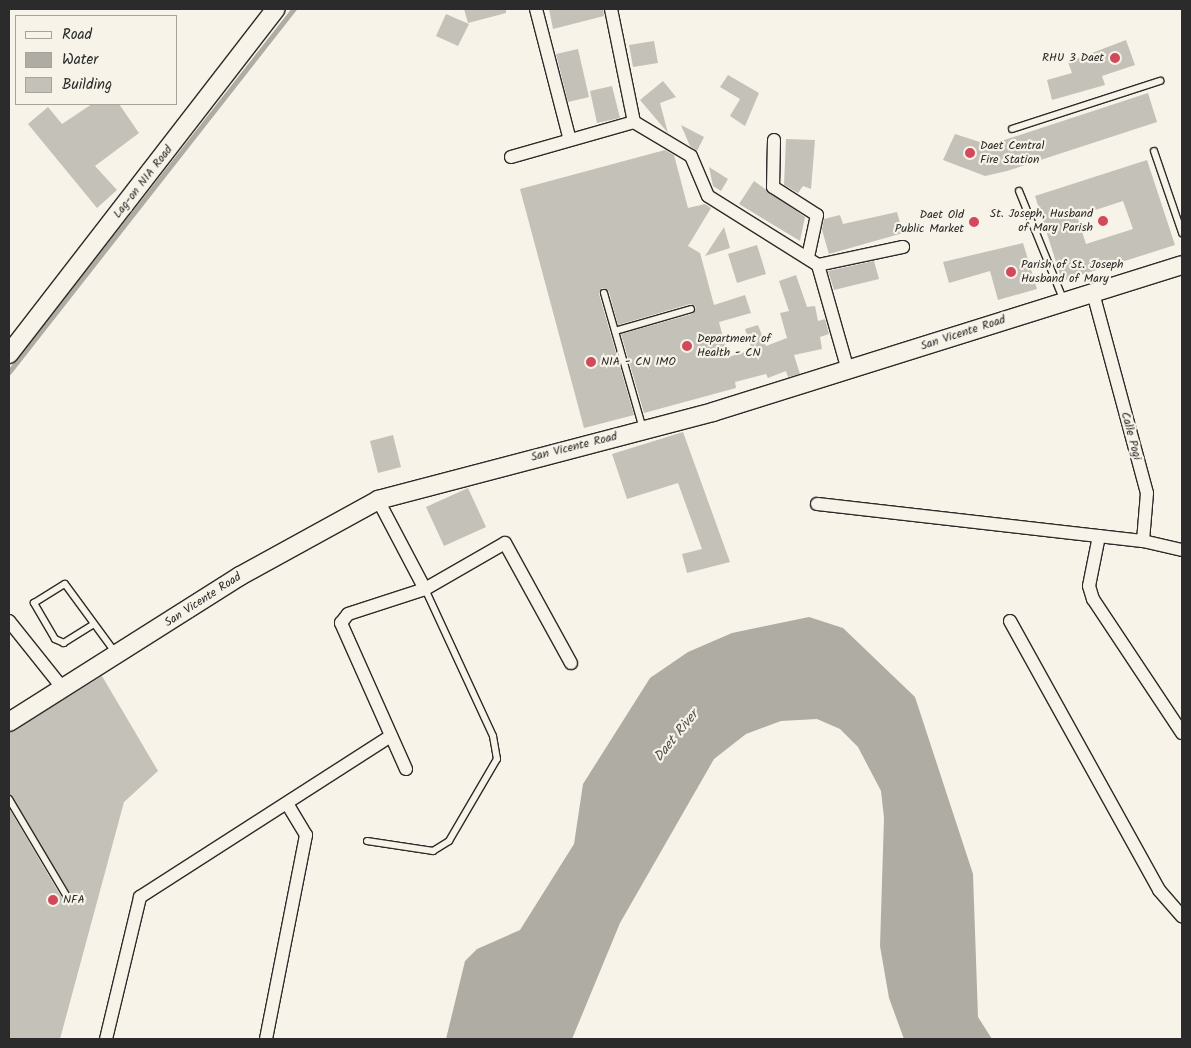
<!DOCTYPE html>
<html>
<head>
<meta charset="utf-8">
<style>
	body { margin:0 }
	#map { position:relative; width:1191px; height:1048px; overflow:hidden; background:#f7f3e8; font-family:Kalam,sans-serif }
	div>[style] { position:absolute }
	.water>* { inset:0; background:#afaca4 }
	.stream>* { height:4.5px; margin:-2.25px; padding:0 2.25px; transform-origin:2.25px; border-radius:2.25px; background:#afaca4 }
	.building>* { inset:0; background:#c4c1b9 }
	.roads { filter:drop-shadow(1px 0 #2b2b2b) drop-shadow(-1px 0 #2b2b2b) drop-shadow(0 1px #2b2b2b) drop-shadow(0 -1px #2b2b2b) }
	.lane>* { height:6px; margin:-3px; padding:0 3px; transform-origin:3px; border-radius:3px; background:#f7f3e8 }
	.street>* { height:12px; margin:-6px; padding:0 6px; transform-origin:6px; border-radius:6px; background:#f7f3e8 }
	.secondary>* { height:18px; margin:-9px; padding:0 9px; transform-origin:9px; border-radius:9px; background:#f7f3e8 }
	.dots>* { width:14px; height:14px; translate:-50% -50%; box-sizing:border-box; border:2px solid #f7f3e8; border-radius:50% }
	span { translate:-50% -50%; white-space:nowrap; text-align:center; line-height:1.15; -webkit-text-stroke:4.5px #f7f3e8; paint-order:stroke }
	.poi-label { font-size:12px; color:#2b2b2b }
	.right { translate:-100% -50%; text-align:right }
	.left { translate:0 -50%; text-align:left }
	.street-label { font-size:12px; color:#2b2b2b }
	.water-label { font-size:14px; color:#53524f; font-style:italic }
	.frame { position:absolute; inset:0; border:10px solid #2b2b2b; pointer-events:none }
	.legend { position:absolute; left:15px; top:15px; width:162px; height:90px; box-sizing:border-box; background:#f7f3e8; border:1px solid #a5a39c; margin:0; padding:6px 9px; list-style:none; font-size:15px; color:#2b2b2b }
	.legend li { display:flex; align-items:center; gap:10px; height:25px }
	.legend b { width:25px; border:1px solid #a5a39c }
</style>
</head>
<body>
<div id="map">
	<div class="water">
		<div style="clip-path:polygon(809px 617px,843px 628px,915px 697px,973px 874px,978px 1017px,992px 1039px,904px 1039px,889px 998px,880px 946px,884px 818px,881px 791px,858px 747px,840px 729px,817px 719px,781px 721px,746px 734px,714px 759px,620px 923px,572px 1039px,446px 1039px,465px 961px,477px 949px,520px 930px,574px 844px,583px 784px,650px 678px,688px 652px,732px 633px)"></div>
	</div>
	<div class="stream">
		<div style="left:9px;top:372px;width:462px;rotate:-51.9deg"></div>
	</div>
	<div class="building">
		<div style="clip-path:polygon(464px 9px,506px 9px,506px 13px,468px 23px)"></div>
		<div style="clip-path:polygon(549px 9px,603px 9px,604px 16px,553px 29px)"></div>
		<div style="clip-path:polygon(446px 14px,469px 24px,458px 46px,436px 36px)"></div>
		<div style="clip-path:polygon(1126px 40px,1135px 65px,1102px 76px,1105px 85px,1052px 100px,1047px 80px,1072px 73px,1068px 62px)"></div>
		<div style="clip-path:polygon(654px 41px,658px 63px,633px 67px,629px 45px)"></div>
		<div style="clip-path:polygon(578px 49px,589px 97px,568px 102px,556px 54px)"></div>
		<div style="clip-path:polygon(728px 75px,759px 93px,745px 126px,730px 116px,740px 99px,720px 87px)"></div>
		<div style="clip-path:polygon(663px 81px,676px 97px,660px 103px,668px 133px,640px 100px)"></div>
		<div style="clip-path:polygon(612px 86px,620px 118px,597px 123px,590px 91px)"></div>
		<div style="clip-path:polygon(1148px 93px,1157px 122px,1007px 171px,985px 176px,943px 160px,955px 134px,989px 145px)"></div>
		<div style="clip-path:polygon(92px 104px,119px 104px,139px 133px,95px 166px,117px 190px,97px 208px,28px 124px,48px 107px,62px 124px)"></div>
		<div style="clip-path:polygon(681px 125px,704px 137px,697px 151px,690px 146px)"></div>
		<div style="clip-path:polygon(786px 139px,815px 140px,811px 189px,803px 186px,798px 193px,784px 185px)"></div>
		<div style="clip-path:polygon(665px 150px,674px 155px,688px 208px,705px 204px,711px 208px,688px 246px,700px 253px,714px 305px,745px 295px,751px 313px,719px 322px,728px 357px,752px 350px,745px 329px,758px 325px,766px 346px,787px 338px,780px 313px,789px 311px,779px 281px,796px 275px,807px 307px,815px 306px,818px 321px,825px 319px,829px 334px,820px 337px,822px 349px,794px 355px,800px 374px,788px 377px,786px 371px,768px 378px,766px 374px,735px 382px,736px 388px,644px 413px,621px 334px,692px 314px,696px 307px,690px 304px,618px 325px,609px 292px,602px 288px,599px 294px,634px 415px,584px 428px,520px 189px)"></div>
		<div style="clip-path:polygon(evenodd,1147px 160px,1175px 245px,1062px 281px,1035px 196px,1147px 160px,1123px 201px,1133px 229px,1086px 244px,1077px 216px,1123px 201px)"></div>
		<div style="clip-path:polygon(709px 167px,728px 179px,721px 191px,713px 186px)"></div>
		<div style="clip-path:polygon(754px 181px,805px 217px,800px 241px,739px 204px)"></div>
		<div style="clip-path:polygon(897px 212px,903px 233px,829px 254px,822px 230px,824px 219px,840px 215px,843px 224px)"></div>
		<div style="clip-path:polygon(724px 227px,730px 248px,705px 256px)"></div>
		<div style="clip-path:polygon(1023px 243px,1037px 289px,998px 300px,990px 271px,949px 283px,943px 262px)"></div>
		<div style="clip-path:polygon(757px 245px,766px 274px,737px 283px,728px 254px)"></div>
		<div style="clip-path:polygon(874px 261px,879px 279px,834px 290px,828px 271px)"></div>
		<div style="clip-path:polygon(683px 432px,730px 562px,687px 573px,682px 554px,702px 549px,678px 483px,627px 499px,612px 454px)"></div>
		<div style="clip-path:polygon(393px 435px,401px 467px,378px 473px,370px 441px)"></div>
		<div style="clip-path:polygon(468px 488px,486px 527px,444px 546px,426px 507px)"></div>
		<div style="clip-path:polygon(102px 676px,158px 771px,124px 802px,60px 1039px,9px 1039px,9px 808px,62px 898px,71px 895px,9px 794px,9px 733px)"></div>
	</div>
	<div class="roads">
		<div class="lane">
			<div style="left:1012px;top:129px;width:156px;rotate:-18deg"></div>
			<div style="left:1154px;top:151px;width:87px;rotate:71.1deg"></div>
			<div style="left:1019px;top:191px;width:119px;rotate:67.8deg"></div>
			<div style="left:604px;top:293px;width:141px;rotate:74deg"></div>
			<div style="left:615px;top:331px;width:79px;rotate:-16.1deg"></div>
			<div style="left:94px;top:624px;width:36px;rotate:148deg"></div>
			<div style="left:64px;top:643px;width:10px;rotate:-156deg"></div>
			<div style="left:55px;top:639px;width:42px;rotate:-120.3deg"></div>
			<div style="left:34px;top:603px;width:36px;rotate:-32deg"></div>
			<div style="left:65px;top:584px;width:84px;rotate:53.7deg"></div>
			<div style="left:9px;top:799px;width:112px;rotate:59.3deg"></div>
			<div style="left:367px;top:841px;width:67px;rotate:8.6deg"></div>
			<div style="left:433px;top:851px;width:19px;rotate:-32deg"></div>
			<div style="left:449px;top:841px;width:95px;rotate:-59.7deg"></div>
			<div style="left:497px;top:759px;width:23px;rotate:-100deg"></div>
			<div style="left:493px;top:736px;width:162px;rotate:-114.8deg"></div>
		</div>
		<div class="street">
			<div style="left:536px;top:9px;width:135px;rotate:75.5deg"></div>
			<div style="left:611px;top:9px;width:115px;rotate:78.5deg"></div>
			<div style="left:634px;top:122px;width:66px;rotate:30.8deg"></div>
			<div style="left:691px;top:156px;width:43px;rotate:67deg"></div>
			<div style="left:708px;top:196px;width:130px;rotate:32.1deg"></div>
			<div style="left:818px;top:265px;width:109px;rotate:74.1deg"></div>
			<div style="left:774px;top:140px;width:47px;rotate:91.2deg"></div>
			<div style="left:773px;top:187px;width:52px;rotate:32.5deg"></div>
			<div style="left:817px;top:215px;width:43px;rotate:102.1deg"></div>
			<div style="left:511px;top:157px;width:128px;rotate:-15.9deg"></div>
			<div style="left:818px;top:265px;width:87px;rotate:-12deg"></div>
			<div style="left:1093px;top:293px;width:207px;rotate:74.9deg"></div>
			<div style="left:1147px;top:493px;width:48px;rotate:94.8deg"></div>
			<div style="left:1143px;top:541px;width:40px;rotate:13deg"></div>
			<div style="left:378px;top:500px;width:101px;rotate:62.2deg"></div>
			<div style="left:817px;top:504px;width:328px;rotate:6.5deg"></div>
			<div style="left:1099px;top:536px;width:51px;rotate:101.3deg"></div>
			<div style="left:1089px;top:586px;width:14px;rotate:73deg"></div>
			<div style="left:1093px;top:599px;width:161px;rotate:56.4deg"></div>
			<div style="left:9px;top:621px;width:88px;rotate:51.4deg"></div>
			<div style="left:1010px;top:621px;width:308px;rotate:61deg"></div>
			<div style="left:1159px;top:890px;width:35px;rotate:49deg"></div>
			<div style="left:406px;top:769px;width:160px;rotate:-114deg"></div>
			<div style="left:341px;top:623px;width:11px;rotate:-52deg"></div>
			<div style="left:348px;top:614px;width:81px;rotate:-18deg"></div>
			<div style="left:425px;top:589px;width:92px;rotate:-29.9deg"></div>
			<div style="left:505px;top:543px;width:137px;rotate:61.2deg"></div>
			<div style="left:106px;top:1039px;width:146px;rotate:-76.5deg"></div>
			<div style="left:140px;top:897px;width:298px;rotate:-32.7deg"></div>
			<div style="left:266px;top:1039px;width:208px;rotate:-78.9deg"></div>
			<div style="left:306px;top:835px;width:37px;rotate:-121deg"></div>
		</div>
		<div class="secondary">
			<div style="left:9px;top:354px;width:436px;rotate:-52.3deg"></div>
			<div style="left:9px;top:722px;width:273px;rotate:-32.3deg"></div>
			<div style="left:240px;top:576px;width:158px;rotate:-28.8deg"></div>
			<div style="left:378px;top:500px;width:346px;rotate:-14.7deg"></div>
			<div style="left:713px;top:412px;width:491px;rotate:-17.4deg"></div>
		</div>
	</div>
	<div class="dots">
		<div style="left:1115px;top:58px;background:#d1495b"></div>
		<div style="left:970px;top:153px;background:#d1495b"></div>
		<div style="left:1103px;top:221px;background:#d1495b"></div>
		<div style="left:974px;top:222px;background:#d1495b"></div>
		<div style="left:1011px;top:272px;background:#d1495b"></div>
		<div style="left:687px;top:346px;background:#d1495b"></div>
		<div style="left:591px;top:362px;background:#d1495b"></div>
		<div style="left:53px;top:900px;background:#d1495b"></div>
	</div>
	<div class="poi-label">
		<span class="right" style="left:1104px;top:58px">RHU 3 Daet</span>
		<span class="left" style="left:980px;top:153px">Daet Central<br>Fire Station</span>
		<span class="right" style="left:1093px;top:221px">St. Joseph, Husband<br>of Mary Parish</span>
		<span class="right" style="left:964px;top:222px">Daet Old<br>Public Market</span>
		<span class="left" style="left:1021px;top:272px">Parish of St. Joseph<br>Husband of Mary</span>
		<span class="left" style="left:697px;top:346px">Department of<br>Health - CN</span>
		<span class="left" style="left:601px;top:362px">NIA - CN IMO</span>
		<span class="left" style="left:63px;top:900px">NFA</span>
	</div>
	<div class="street-label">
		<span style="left:143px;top:182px;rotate:-52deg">Lag-on NIA Road</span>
		<span style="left:963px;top:333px;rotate:-18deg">San Vicente Road</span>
		<span style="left:1131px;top:436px;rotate:75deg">Calle Pogi</span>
		<span style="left:574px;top:447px;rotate:-14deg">San Vicente Road</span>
		<span style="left:203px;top:600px;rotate:-33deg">San Vicente Road</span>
	</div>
	<div class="water-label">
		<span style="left:676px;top:736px;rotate:-51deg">Daet River</span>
	</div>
	<div class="frame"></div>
	<ul class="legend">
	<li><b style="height:6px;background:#f7f3e8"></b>Road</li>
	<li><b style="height:14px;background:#afaca4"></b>Water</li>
	<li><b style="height:14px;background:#c4c1b9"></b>Building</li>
	</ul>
</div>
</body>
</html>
